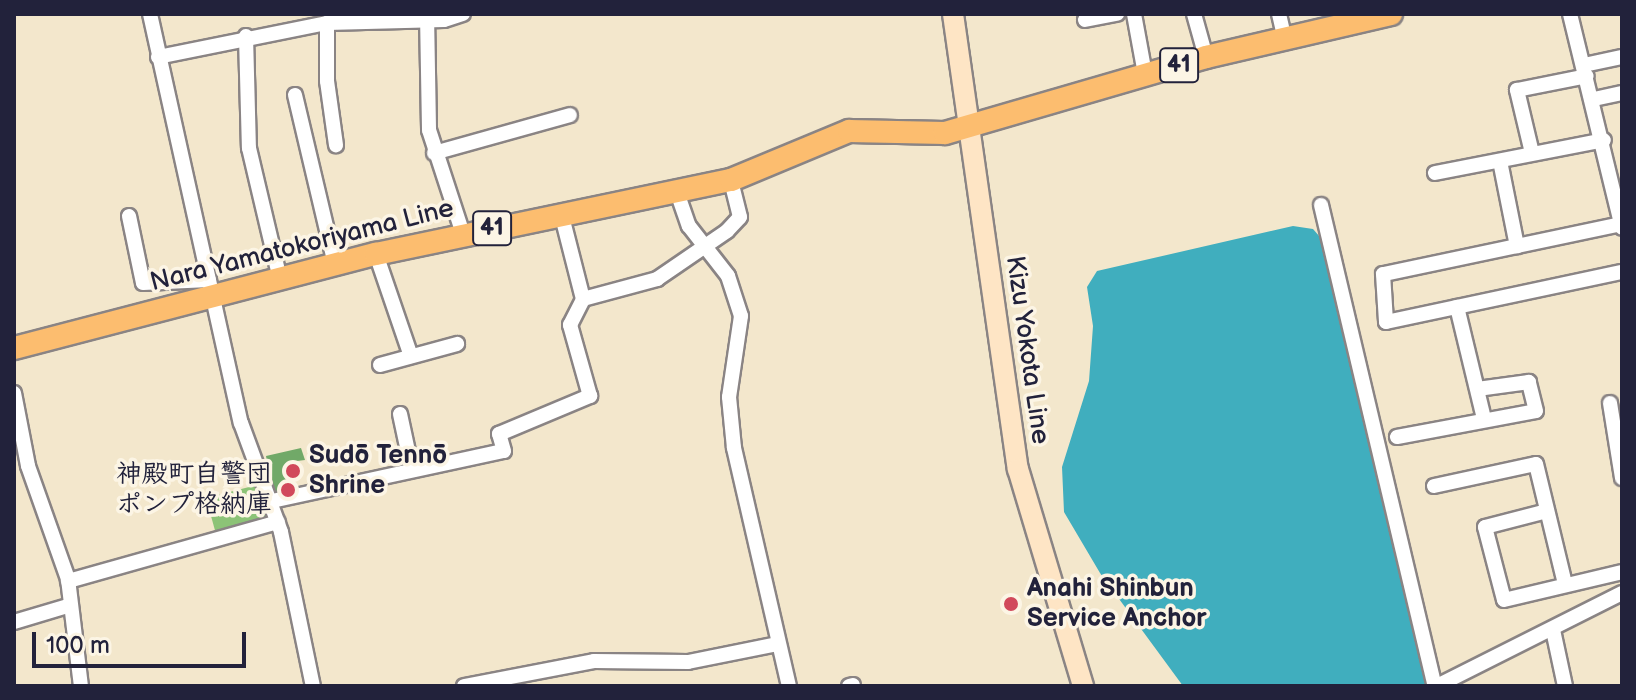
<!DOCTYPE html>
<html>
<head>
<meta charset="utf-8">
<style>
	body { margin:0 }
	#map { position:relative; width:1636px; height:700px; overflow:hidden; background:#f3e7cc; font-family:"Balsamiq Sans","Klee One",sans-serif }
	div>[style] { position:absolute }
	.green>* { inset:0; background:#8cc377 }
	.forest>* { inset:0; background:#71a968 }
	.water>* { inset:0; background:#40aebe }
	.roads { filter:drop-shadow(2px 0 #8a8484) drop-shadow(-2px 0 #8a8484) drop-shadow(0 2px #8a8484) drop-shadow(0 -2px #8a8484) }
	.minor>* { height:14px; margin:-7px; padding:0 7px; transform-origin:7px; border-radius:7px; background:#fff }
	.secondary>* { height:20px; margin:-10px; padding:0 10px; transform-origin:10px; border-radius:10px; background:#fee5c5 }
	.primary>* { height:22px; margin:-11px; padding:0 11px; transform-origin:11px; border-radius:11px; background:#fcbd6f }
	.dots>* { width:22px; height:22px; translate:-50% -50%; box-sizing:border-box; border:4px solid #fcf5e5; border-radius:50% }
	span { translate:-50% -50%; white-space:nowrap; text-align:center; line-height:1.15; -webkit-text-stroke:7px #fcf5e5; paint-order:stroke }
	.shield-label span { padding:2px 6px; background:#fcf5e5; border:2px solid; border-radius:6px; -webkit-text-stroke-width:0 }
	.shield-label { font-size:24px; color:#22223b; font-weight:700 }
	.street-label { font-size:26px; color:#22223b }
	.poi-label { font-size:26px; color:#22223b; font-weight:700 }
	.left { translate:0 -50%; text-align:left }
	.right { translate:-100% -50%; text-align:right }
	.frame { position:absolute; inset:0; border:16px solid #22223b; pointer-events:none }
	.scale { position:absolute; left:32px; top:632px; width:214px; height:36px; box-sizing:border-box; border:4px solid #22223b; border-top:0; padding-left:10px; font-size:24px; line-height:28px; white-space:nowrap; color:#22223b; -webkit-text-stroke:6px #fcf5e5; paint-order:stroke }
</style>
</head>
<body>
<div id="map">
	<div class="green">
		<div style="clip-path:polygon(261px 484px,268px 513px,262px 522px,216px 534px,206px 498px)"></div>
	</div>
	<div class="forest">
		<div style="clip-path:polygon(301px 448px,305px 460px,289px 462px,293px 490px,273px 492px,266px 456px)"></div>
	</div>
	<div class="water">
		<div style="clip-path:polygon(1293px 226px,1313px 229px,1320px 237px,1427px 686px,1183px 686px,1100px 573px,1064px 512px,1062px 467px,1089px 381px,1093px 326px,1087px 287px,1097px 271px)"></div>
	</div>
	<div class="roads">
		<div class="minor">
			<div style="left:150px;top:14px;width:419px;rotate:77.5deg"></div>
			<div style="left:241px;top:423px;width:116px;rotate:69.8deg"></div>
			<div style="left:281px;top:532px;width:157px;rotate:78.3deg"></div>
			<div style="left:427px;top:14px;width:116px;rotate:89deg"></div>
			<div style="left:429px;top:130px;width:109px;rotate:71.9deg"></div>
			<div style="left:1134px;top:14px;width:61px;rotate:79.6deg"></div>
			<div style="left:1194px;top:14px;width:45px;rotate:74.4deg"></div>
			<div style="left:1279px;top:14px;width:26px;rotate:77deg"></div>
			<div style="left:1570px;top:14px;width:220px;rotate:76.3deg"></div>
			<div style="left:1085px;top:20px;width:33px;rotate:-11deg"></div>
			<div style="left:327px;top:23px;width:58px;rotate:90deg"></div>
			<div style="left:327px;top:81px;width:65px;rotate:82deg"></div>
			<div style="left:246px;top:36px;width:112px;rotate:88.5deg"></div>
			<div style="left:249px;top:148px;width:135px;rotate:76.7deg"></div>
			<div style="left:158px;top:57px;width:172px;rotate:-11.4deg"></div>
			<div style="left:327px;top:23px;width:117px;rotate:-1.5deg"></div>
			<div style="left:444px;top:20px;width:20px;rotate:-18deg"></div>
			<div style="left:1584px;top:65px;width:39px;rotate:-12deg"></div>
			<div style="left:295px;top:95px;width:174px;rotate:76.7deg"></div>
			<div style="left:1594px;top:99px;width:29px;rotate:-12deg"></div>
			<div style="left:434px;top:153px;width:141px;rotate:-15.6deg"></div>
			<div style="left:1532px;top:153px;width:65px;rotate:-103.4deg"></div>
			<div style="left:1517px;top:90px;width:71px;rotate:-11.3deg"></div>
			<div style="left:1500px;top:161px;width:87px;rotate:78.7deg"></div>
			<div style="left:1435px;top:173px;width:172px;rotate:-11deg"></div>
			<div style="left:677px;top:192px;width:36px;rotate:71deg"></div>
			<div style="left:689px;top:226px;width:63px;rotate:52deg"></div>
			<div style="left:728px;top:276px;width:42px;rotate:72deg"></div>
			<div style="left:741px;top:316px;width:82px;rotate:98.4deg"></div>
			<div style="left:729px;top:397px;width:51px;rotate:84.4deg"></div>
			<div style="left:734px;top:448px;width:244px;rotate:77deg"></div>
			<div style="left:1321px;top:205px;width:494px;rotate:76.7deg"></div>
			<div style="left:129px;top:216px;width:68px;rotate:78.2deg"></div>
			<div style="left:143px;top:283px;width:66px;rotate:-2.6deg"></div>
			<div style="left:1621px;top:224px;width:243px;rotate:168.1deg"></div>
			<div style="left:1383px;top:274px;width:48px;rotate:86.4deg"></div>
			<div style="left:1386px;top:322px;width:241px;rotate:-12deg"></div>
			<div style="left:376px;top:254px;width:108px;rotate:71.1deg"></div>
			<div style="left:583px;top:299px;width:77px;rotate:-15.1deg"></div>
			<div style="left:657px;top:279px;width:85px;rotate:-34.4deg"></div>
			<div style="left:727px;top:231px;width:19px;rotate:-47deg"></div>
			<div style="left:740px;top:217px;width:38px;rotate:-104deg"></div>
			<div style="left:1457px;top:307px;width:115px;rotate:76.4deg"></div>
			<div style="left:380px;top:365px;width:80px;rotate:-15.3deg"></div>
			<div style="left:14px;top:393px;width:74px;rotate:79.1deg"></div>
			<div style="left:28px;top:466px;width:120px;rotate:70.5deg"></div>
			<div style="left:68px;top:579px;width:108px;rotate:83.1deg"></div>
			<div style="left:1610px;top:403px;width:76px;rotate:80.9deg"></div>
			<div style="left:400px;top:414px;width:57px;rotate:77.9deg"></div>
			<div style="left:1397px;top:437px;width:141px;rotate:-10.6deg"></div>
			<div style="left:1536px;top:411px;width:30px;rotate:-104deg"></div>
			<div style="left:1529px;top:382px;width:52px;rotate:172.3deg"></div>
			<div style="left:1434px;top:486px;width:104px;rotate:-12.2deg"></div>
			<div style="left:1536px;top:464px;width:123px;rotate:76.4deg"></div>
			<div style="left:272px;top:501px;width:237px;rotate:-12.2deg"></div>
			<div style="left:504px;top:451px;width:18px;rotate:-106deg"></div>
			<div style="left:499px;top:434px;width:99px;rotate:-22.7deg"></div>
			<div style="left:590px;top:396px;width:74px;rotate:-105.7deg"></div>
			<div style="left:570px;top:325px;width:29px;rotate:-63deg"></div>
			<div style="left:583px;top:299px;width:89px;rotate:-104.3deg"></div>
			<div style="left:1547px;top:511px;width:64px;rotate:165.5deg"></div>
			<div style="left:1485px;top:527px;width:75px;rotate:75.4deg"></div>
			<div style="left:1504px;top:600px;width:121px;rotate:-13.3deg"></div>
			<div style="left:68px;top:581px;width:218px;rotate:-15.7deg"></div>
			<div style="left:14px;top:622px;width:59px;rotate:-16.6deg"></div>
			<div style="left:1553px;top:630px;width:57px;rotate:77.9deg"></div>
			<div style="left:464px;top:686px;width:132px;rotate:-10.9deg"></div>
			<div style="left:594px;top:661px;width:94px;rotate:0.6deg"></div>
			<div style="left:688px;top:662px;width:92px;rotate:-11.3deg"></div>
			<div style="left:849px;top:686px;width:4px;rotate:-14deg"></div>
			<div style="left:1437px;top:686px;width:207px;rotate:-26.7deg"></div>
		</div>
		<div class="secondary">
			<div style="left:953px;top:14px;width:460px;rotate:81.9deg"></div>
			<div style="left:1018px;top:469px;width:227px;rotate:73.3deg"></div>
		</div>
		<div class="primary">
			<div style="left:14px;top:348px;width:374px;rotate:-14.6deg"></div>
			<div style="left:376px;top:254px;width:363px;rotate:-11.8deg"></div>
			<div style="left:731px;top:180px;width:128px;rotate:-22.6deg"></div>
			<div style="left:849px;top:131px;width:96px;rotate:1.2deg"></div>
			<div style="left:945px;top:133px;width:272px;rotate:-16.2deg"></div>
			<div style="left:1206px;top:57px;width:190px;rotate:-13.1deg"></div>
		</div>
	</div>
	<div class="dots">
		<div style="left:293px;top:471px;background:#d1495b"></div>
		<div style="left:288px;top:490px;background:#d1495b"></div>
		<div style="left:1011px;top:604px;background:#d1495b"></div>
	</div>
	<div class="shield-label">
		<span style="left:1179px;top:65px">41</span>
		<span style="left:492px;top:228px">41</span>
	</div>
	<div class="street-label">
		<span style="left:302px;top:246px;rotate:-14deg">Nara Yamatokoriyama Line</span>
		<span style="left:1027px;top:350px;rotate:82deg">Kizu Yokota Line</span>
	</div>
	<div class="poi-label">
		<span class="left" style="left:309px;top:471px">Sudō Tennō<br>Shrine</span>
		<span class="right" style="left:272px;top:490px">神殿町自警団<br>ポンプ格納庫</span>
		<span class="left" style="left:1027px;top:604px">Anahi Shinbun<br>Service Anchor</span>
	</div>
	<div class="frame"></div>
	<div class="scale">100 m</div>
</div>
</body>
</html>
